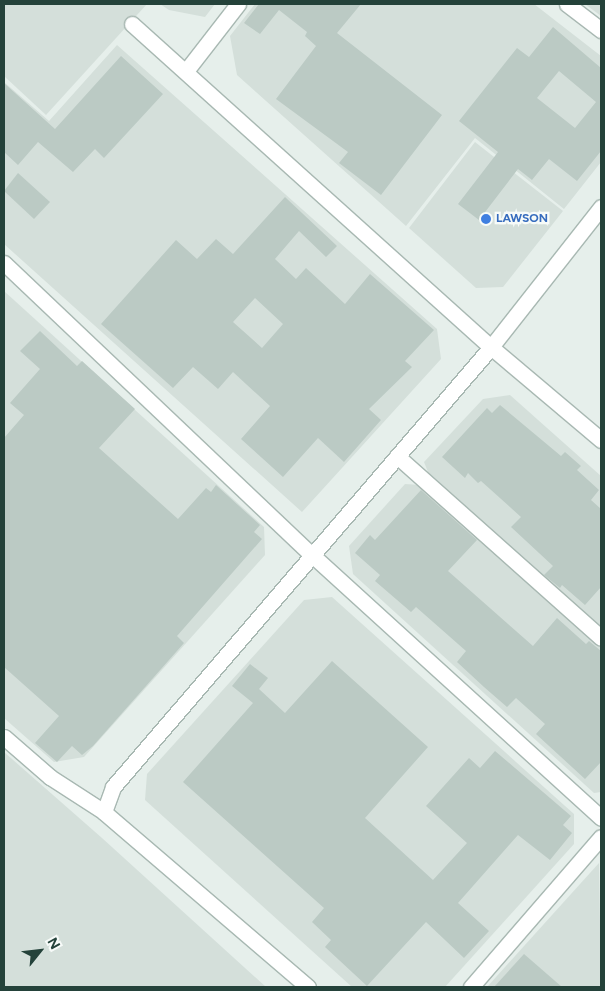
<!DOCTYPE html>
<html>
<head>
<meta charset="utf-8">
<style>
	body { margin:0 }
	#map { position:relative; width:605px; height:991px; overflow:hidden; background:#e6efeb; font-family:Figtree,sans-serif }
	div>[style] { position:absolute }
	.built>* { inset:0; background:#d4dfda }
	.building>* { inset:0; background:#bbcac4 }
	.roads { filter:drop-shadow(1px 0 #a8b8b2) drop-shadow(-1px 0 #a8b8b2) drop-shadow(0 1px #a8b8b2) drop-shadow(0 -1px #a8b8b2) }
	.street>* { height:15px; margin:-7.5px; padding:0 7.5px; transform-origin:7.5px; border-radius:7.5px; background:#fff }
	.secondary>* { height:15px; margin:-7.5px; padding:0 7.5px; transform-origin:7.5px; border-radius:7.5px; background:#fff }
	.dots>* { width:14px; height:14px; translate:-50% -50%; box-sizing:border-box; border:2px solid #f7fbf9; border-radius:50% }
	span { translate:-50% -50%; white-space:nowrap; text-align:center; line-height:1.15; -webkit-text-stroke:4.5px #f7fbf9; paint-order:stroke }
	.shop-label { font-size:12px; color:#366cbe; font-weight:700 }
	.left { translate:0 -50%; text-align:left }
	.frame { position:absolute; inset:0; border:5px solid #24423a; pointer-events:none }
	.north { position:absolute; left:15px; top:926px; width:50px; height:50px; -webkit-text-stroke:4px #f7fbf9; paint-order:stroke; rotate:61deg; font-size:14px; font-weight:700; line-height:20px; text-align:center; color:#24423a }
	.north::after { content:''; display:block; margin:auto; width:18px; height:22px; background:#24423a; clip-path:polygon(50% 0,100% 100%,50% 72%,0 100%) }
</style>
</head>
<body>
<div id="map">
	<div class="built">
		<div style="clip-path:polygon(4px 4px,147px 4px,46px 115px,4px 76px)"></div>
		<div style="clip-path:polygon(160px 4px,215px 4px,205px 17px,169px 10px)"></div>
		<div style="clip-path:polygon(255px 4px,534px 4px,601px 56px,601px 162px,564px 209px,475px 138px,406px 226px,237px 75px,230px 36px)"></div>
		<div style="clip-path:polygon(585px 4px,601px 4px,601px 16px)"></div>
		<div style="clip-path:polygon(117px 45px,437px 329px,441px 359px,302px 512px,4px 244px,4px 82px,49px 121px)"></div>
		<div style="clip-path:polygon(475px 142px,563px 211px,503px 287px,476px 288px,409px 228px)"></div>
		<div style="clip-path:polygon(4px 291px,264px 527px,265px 555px,84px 757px,54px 762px,4px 718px)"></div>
		<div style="clip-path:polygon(510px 395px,601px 476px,601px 628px,428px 472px,424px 462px,483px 399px)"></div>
		<div style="clip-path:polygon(405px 484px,420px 485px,601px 648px,601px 792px,594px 793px,353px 574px,349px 546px)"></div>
		<div style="clip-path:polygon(332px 597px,574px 814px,574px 844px,445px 987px,352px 987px,145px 800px,147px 774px,304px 600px)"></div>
		<div style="clip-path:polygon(4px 752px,102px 838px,266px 987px,4px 987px)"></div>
		<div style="clip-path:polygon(599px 863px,601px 987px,487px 987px)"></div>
	</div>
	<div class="building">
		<div style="clip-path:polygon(259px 4px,361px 4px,337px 33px,442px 115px,381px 195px,339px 163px,348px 152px,276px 99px,316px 46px,305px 36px,307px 32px,279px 10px,260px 34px,244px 23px)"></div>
		<div style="clip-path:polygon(evenodd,553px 27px,601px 68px,601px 151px,577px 181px,549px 159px,532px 180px,518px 169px,479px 220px,458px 204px,498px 152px,459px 121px,517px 48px,529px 57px,553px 27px,559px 71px,596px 102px,575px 128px,537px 98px,559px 71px)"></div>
		<div style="clip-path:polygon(121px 56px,163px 94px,104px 158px,95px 149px,73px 172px,38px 142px,18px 165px,4px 152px,4px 83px,55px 129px)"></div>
		<div style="clip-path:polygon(18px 173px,50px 202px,34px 219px,4px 191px)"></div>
		<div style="clip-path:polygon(evenodd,285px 197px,337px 246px,326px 257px,299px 231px,275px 259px,296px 279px,306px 268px,345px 304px,370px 274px,434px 330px,405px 361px,412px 367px,369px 409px,381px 420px,344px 462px,318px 438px,283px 477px,241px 439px,270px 406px,233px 372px,218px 389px,193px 367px,173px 388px,101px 324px,176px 240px,197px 259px,216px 239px,233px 254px,285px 197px,255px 298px,283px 324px,262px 348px,233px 322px,255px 298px)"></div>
		<div style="clip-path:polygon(40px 331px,77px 366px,82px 361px,135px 409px,99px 448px,178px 519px,206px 488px,211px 492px,216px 485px,260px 525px,254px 532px,262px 539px,177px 636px,184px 643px,93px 746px,82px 755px,72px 746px,57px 762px,35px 743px,59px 716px,4px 667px,4px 438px,24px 415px,10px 403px,40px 369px,20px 351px)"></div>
		<div style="clip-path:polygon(500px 405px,561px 456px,565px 452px,581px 466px,577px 470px,599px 490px,591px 500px,601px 509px,601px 587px,585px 605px,562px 585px,560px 588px,544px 575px,553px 566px,511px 527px,521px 517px,481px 481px,478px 483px,468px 473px,465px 478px,442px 457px,487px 408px,492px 413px)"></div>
		<div style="clip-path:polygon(421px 490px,477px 540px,448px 571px,533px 646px,557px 618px,586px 644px,589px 641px,601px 651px,601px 762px,585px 779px,536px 734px,545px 724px,516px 698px,507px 707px,484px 687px,457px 662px,466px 651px,416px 607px,411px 612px,375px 581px,380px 575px,355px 553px,370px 535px,375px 540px)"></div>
		<div style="clip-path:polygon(332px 661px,428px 747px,365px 818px,433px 880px,467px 843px,426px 806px,469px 758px,480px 768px,495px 751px,571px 816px,563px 825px,572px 833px,550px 860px,518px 835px,458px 903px,489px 931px,464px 958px,426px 922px,367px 986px,325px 947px,331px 940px,312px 922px,324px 908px,183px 782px,253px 703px,232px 686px,250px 664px,268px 678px,259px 689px,285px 713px)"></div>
		<div style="clip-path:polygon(524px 954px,562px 987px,494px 987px)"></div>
	</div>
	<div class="roads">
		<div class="street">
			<div style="left:567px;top:4px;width:43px;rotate:37.4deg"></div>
			<div style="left:186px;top:71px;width:85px;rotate:-52.2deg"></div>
			<div style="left:4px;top:263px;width:423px;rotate:43.5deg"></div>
			<div style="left:311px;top:554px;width:392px;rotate:42.3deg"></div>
			<div style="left:397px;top:456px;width:273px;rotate:41.7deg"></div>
			<div style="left:4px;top:737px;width:61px;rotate:41deg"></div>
			<div style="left:50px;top:777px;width:64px;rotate:32.9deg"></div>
			<div style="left:471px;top:987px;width:198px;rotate:-49.1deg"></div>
		</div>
		<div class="secondary">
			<div style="left:132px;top:24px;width:483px;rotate:42deg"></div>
			<div style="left:491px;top:347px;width:144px;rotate:40.2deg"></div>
			<div style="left:308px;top:987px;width:269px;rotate:-139.4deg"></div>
			<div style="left:104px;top:812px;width:27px;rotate:-70deg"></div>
			<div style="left:113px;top:787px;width:580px;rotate:-49.33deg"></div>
			<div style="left:491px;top:347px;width:178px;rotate:-51.8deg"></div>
		</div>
	</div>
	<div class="dots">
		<div style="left:486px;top:219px;background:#3f7fe0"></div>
	</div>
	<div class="shop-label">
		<span class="left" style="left:496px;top:219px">LAWSON</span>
	</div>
	<div class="frame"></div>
	<div class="north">N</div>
</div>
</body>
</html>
